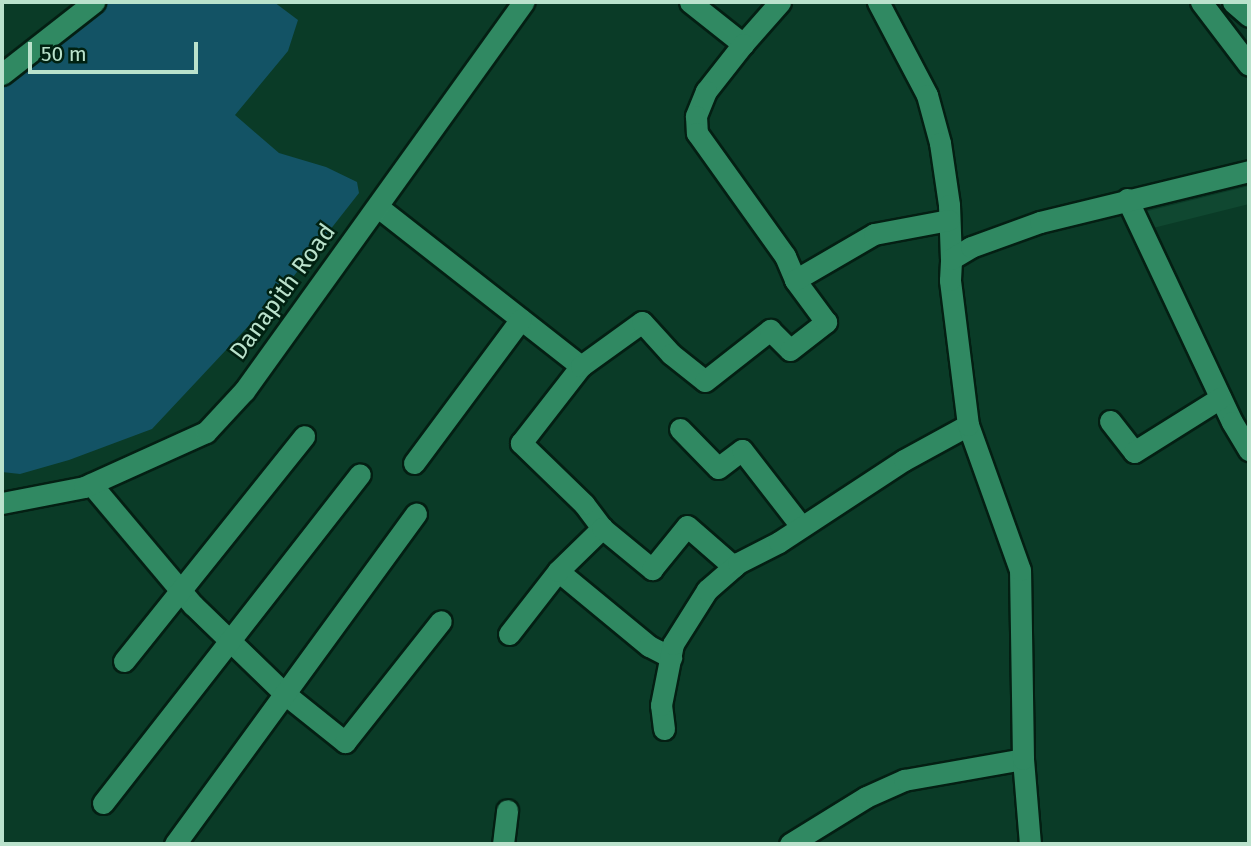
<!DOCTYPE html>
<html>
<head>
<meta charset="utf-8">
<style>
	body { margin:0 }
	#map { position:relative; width:1251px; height:846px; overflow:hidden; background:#0a3b27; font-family:"Fira Sans",sans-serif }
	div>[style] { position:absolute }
	.built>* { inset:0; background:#104831 }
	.building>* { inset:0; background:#135365 }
	.roads { filter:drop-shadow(2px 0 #041f13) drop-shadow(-2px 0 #041f13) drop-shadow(0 2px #041f13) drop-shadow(0 -2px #041f13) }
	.street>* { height:21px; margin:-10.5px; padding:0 10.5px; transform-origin:10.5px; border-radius:10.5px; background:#308962 }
	.secondary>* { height:21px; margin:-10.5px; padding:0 10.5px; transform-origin:10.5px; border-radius:10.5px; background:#308962 }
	span { translate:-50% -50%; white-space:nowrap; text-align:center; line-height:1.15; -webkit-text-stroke:5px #002111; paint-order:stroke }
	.street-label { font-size:24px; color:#bae2cc }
	.frame { position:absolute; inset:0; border:4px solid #bae2cc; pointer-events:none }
	.scale { position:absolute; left:28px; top:42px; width:170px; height:32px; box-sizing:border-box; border:4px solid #bae2cc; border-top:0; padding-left:9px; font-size:21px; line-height:24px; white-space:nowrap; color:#bae2cc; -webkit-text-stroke:5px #002111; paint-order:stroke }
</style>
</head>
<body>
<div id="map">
	<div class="built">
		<div style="clip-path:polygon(1249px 186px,1249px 204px,1145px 230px,1144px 212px)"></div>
	</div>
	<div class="building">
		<div style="clip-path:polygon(107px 2px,274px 2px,298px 20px,288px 51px,235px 115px,279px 153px,326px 167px,357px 182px,359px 193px,286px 286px,152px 429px,69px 460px,20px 474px,2px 472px,2px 87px,10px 84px,102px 12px)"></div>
	</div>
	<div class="roads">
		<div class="street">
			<div style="left:690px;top:2px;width:68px;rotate:38.4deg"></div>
			<div style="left:743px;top:44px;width:56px;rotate:-48.6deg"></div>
			<div style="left:878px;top:2px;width:105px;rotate:62.2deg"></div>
			<div style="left:927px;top:95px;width:50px;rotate:74.8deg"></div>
			<div style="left:940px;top:143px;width:63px;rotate:81.7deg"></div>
			<div style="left:949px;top:205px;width:54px;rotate:87.9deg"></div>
			<div style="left:1201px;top:2px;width:79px;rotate:52.7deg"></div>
			<div style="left:1233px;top:2px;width:21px;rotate:41deg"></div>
			<div style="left:743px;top:44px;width:60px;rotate:128.2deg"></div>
			<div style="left:706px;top:91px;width:27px;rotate:112deg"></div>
			<div style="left:696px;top:116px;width:17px;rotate:87deg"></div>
			<div style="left:697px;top:133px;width:151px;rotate:54.4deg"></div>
			<div style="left:785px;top:256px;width:26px;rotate:67deg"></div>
			<div style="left:2px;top:74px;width:117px;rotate:-38deg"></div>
			<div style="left:1127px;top:199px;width:246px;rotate:64.8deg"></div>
			<div style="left:1232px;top:422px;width:33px;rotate:59deg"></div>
			<div style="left:378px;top:207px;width:258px;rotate:38.1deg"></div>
			<div style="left:1110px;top:421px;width:39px;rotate:52deg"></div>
			<div style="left:1134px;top:452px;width:102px;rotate:-32.1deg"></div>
			<div style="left:680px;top:429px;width:54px;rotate:45.7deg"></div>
			<div style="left:718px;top:468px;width:30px;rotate:-37deg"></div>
			<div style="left:742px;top:450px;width:96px;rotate:52.2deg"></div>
			<div style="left:414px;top:463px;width:179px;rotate:-53.4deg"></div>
			<div style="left:91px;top:484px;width:158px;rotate:49.9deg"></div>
			<div style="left:193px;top:605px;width:128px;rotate:44.1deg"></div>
			<div style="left:285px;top:694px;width:77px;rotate:38.7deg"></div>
			<div style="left:345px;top:742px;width:154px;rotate:-51.6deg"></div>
			<div style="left:602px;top:528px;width:30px;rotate:-127deg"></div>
			<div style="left:584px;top:504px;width:88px;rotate:-135.9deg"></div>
			<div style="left:521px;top:443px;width:98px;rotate:-52.1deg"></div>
			<div style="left:581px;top:366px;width:75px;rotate:-35.8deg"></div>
			<div style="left:642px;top:322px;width:43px;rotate:47.8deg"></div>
			<div style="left:671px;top:354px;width:43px;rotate:38.5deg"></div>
			<div style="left:705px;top:381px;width:83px;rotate:-38.1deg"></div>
			<div style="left:770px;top:330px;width:28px;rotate:45deg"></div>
			<div style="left:790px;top:350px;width:46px;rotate:-37.9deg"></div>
			<div style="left:826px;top:322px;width:52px;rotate:-126.4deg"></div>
			<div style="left:795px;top:280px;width:91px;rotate:-30.2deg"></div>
			<div style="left:874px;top:234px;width:76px;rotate:-10.6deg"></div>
			<div style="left:558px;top:571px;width:118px;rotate:39.5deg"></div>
			<div style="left:649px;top:646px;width:25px;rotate:27deg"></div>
			<div style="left:509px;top:634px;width:80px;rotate:-52.1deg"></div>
			<div style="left:558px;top:571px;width:62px;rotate:-44.3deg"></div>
			<div style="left:602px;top:528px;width:65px;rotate:39.4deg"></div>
			<div style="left:652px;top:569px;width:55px;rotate:-50.9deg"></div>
			<div style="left:687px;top:526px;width:62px;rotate:41.1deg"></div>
			<div style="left:124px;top:661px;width:288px;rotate:-51.3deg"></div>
			<div style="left:664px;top:729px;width:24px;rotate:-97deg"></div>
			<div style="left:661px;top:705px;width:62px;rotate:-78.9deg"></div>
			<div style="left:673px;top:644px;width:64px;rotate:-57.8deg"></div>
			<div style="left:707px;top:590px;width:41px;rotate:-41.1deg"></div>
			<div style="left:738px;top:563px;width:46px;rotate:-27.1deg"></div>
			<div style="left:779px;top:542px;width:149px;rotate:-33.3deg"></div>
			<div style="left:904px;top:460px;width:73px;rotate:-28.7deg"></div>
			<div style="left:103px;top:803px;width:417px;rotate:-52deg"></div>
			<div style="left:175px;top:844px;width:409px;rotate:-53.9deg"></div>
			<div style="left:503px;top:844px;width:34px;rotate:-83deg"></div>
			<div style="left:790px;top:844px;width:89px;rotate:-31.7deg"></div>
			<div style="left:866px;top:797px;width:42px;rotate:-24.1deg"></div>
			<div style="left:904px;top:780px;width:121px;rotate:-10deg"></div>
			<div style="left:1030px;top:844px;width:85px;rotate:-94.7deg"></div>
			<div style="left:1023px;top:759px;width:189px;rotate:-90.9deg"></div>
			<div style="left:1020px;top:570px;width:154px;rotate:-109.7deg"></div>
			<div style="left:968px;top:425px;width:146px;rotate:-97.1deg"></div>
			<div style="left:950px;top:280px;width:21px;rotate:-87deg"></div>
			<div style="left:951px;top:259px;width:23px;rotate:-31deg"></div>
			<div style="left:971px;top:247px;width:73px;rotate:-19.9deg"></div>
			<div style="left:1040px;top:222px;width:215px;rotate:-13.7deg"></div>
		</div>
		<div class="secondary">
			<div style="left:2px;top:503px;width:84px;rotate:-11deg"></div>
			<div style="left:84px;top:487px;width:134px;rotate:-24.3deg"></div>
			<div style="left:206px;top:432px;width:56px;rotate:-47.2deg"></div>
			<div style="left:244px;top:391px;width:479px;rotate:-54.3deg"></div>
		</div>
	</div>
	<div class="street-label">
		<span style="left:283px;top:292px;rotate:-54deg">Danapith Road</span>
	</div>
	<div class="frame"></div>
	<div class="scale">50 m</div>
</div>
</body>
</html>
